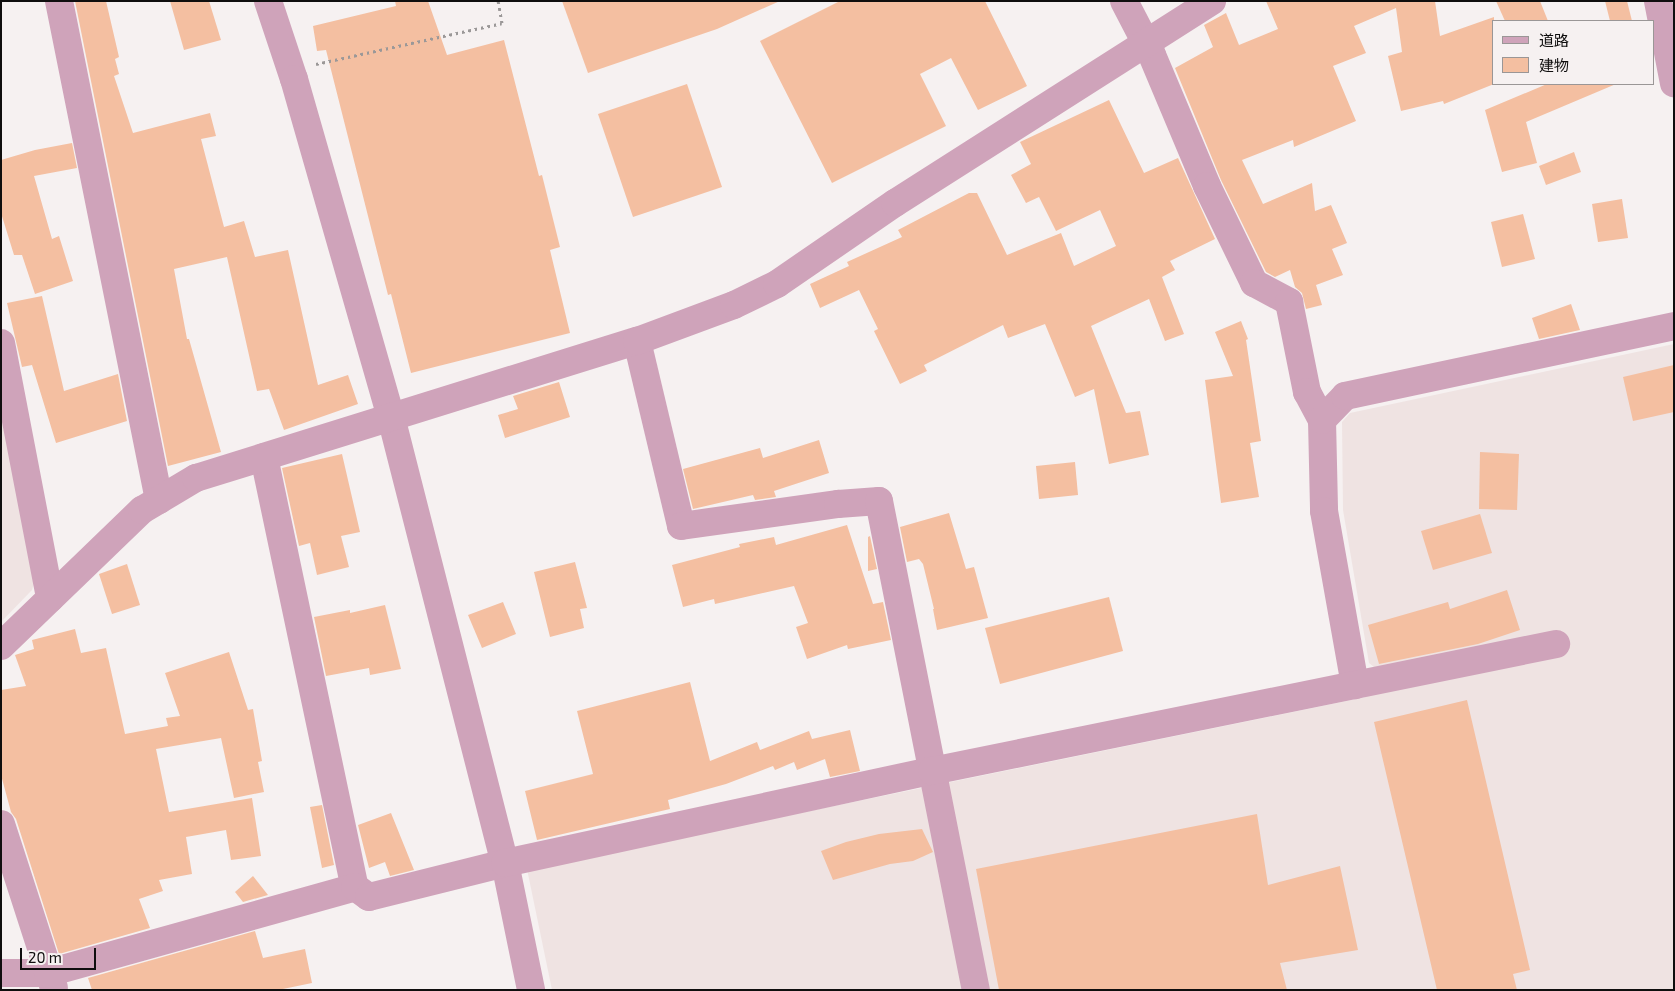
<!DOCTYPE html>
<html>
<head>
<meta charset="utf-8">
<style>
	body { margin:0 }
	#map { position:relative; width:1675px; height:991px; overflow:hidden; background:#f6f1f1; font-family:"Exo 2","Noto Sans JP",sans-serif }
	div>[style] { position:absolute }
	.built>* { inset:0; background:#efe3e2 }
	.building>* { inset:0; background:#f4bfa1 }
	.path>* { height:3px; margin-top:-1.5px; transform-origin:0; background:repeating-linear-gradient(90deg,#9b9898 0 2.5px,transparent 0 6.5px) }
	.minor>* { height:28px; margin:-14px; padding:0 14px; transform-origin:14px; border-radius:14px; background:#cfa3ba }
	span { translate:-50% -50%; white-space:nowrap; text-align:center; line-height:1.15; -webkit-text-stroke:4px #f6f1f1; paint-order:stroke }
	.frame { position:absolute; inset:0; border:2px solid #0f0e0e; pointer-events:none }
	.legend { position:absolute; left:1492px; top:20px; width:162px; height:65px; box-sizing:border-box; background:#f6f1f1; border:1px solid #9a9696; margin:0; padding:6px 9px; list-style:none; font-size:15px; color:#0f0e0e }
	.legend li { display:flex; align-items:center; gap:10px; height:25px }
	.legend b { width:25px; border:1px solid #9a9696 }
	.scale { position:absolute; left:20px; top:948px; width:76px; height:22px; box-sizing:border-box; border:2px solid #0f0e0e; border-top:0; padding-left:6px; font-size:15px; line-height:18px; white-space:nowrap; color:#0f0e0e; -webkit-text-stroke:4px #f6f1f1; paint-order:stroke }
</style>
</head>
<body>
<div id="map">
	<div class="built">
		<div style="clip-path:polygon(1674px 344px,1674px 990px,552px 990px,527px 869px,1366px 697px,1379px 671px,1369px 663px,1343px 510px,1342px 422px,1350px 413px)"></div>
		<div style="clip-path:polygon(1px 405px,35px 580px,32px 590px,1px 622px)"></div>
	</div>
	<div class="building">
		<div style="clip-path:polygon(75px 1px,106px 1px,119px 57px,115px 59px,119px 74px,114px 76px,133px 133px,210px 113px,216px 136px,201px 139px,224px 227px,244px 221px,255px 257px,288px 250px,318px 385px,348px 375px,358px 404px,284px 430px,269px 389px,257px 391px,227px 257px,174px 269px,187px 339px,189px 339px,221px 452px,168px 466px)"></div>
		<div style="clip-path:polygon(170px 1px,209px 1px,221px 40px,184px 50px)"></div>
		<div style="clip-path:polygon(395px 1px,428px 1px,447px 55px,504px 40px,539px 176px,542px 175px,560px 247px,550px 250px,570px 333px,411px 373px,391px 294px,388px 295px,326px 50px,317px 51px,313px 26px,396px 6px)"></div>
		<div style="clip-path:polygon(562px 1px,780px 1px,717px 29px,588px 73px)"></div>
		<div style="clip-path:polygon(840px 1px,985px 1px,1027px 86px,978px 110px,951px 58px,920px 74px,946px 126px,832px 183px,760px 41px)"></div>
		<div style="clip-path:polygon(1266px 1px,1435px 1px,1440px 36px,1494px 17px,1494px 84px,1444px 104px,1443px 101px,1401px 111px,1388px 56px,1402px 52px,1396px 8px,1354px 26px,1366px 53px,1333px 66px,1356px 121px,1294px 147px,1293px 140px,1242px 160px,1263px 204px,1312px 183px,1315px 211px,1331px 205px,1347px 243px,1332px 249px,1343px 275px,1316px 285px,1322px 305px,1306px 309px,1302px 293px,1295px 287px,1290px 270px,1275px 277px,1266px 272px,1221px 180px,1175px 68px,1213px 47px,1204px 25px,1226px 13px,1239px 45px,1278px 29px)"></div>
		<div style="clip-path:polygon(1496px 1px,1540px 1px,1548px 21px,1505px 21px)"></div>
		<div style="clip-path:polygon(1605px 1px,1627px 1px,1632px 21px,1610px 21px)"></div>
		<div style="clip-path:polygon(687px 84px,722px 187px,633px 217px,598px 114px)"></div>
		<div style="clip-path:polygon(1547px 84px,1616px 84px,1526px 122px,1537px 163px,1502px 172px,1485px 110px)"></div>
		<div style="clip-path:polygon(1109px 100px,1144px 173px,1178px 158px,1215px 239px,1170px 261px,1175px 270px,1162px 277px,1184px 334px,1165px 341px,1149px 299px,1091px 326px,1126px 413px,1140px 411px,1149px 455px,1109px 464px,1094px 389px,1075px 397px,1045px 324px,1008px 338px,1003px 325px,924px 365px,927px 371px,900px 384px,874px 331px,878px 329px,859px 290px,820px 308px,810px 284px,849px 266px,847px 262px,902px 237px,898px 230px,969px 193px,977px 193px,1007px 255px,1061px 233px,1074px 266px,1116px 246px,1100px 210px,1056px 231px,1039px 197px,1026px 203px,1011px 175px,1031px 164px,1020px 142px)"></div>
		<div style="clip-path:polygon(72px 143px,77px 168px,34px 176px,52px 239px,59px 236px,73px 281px,35px 294px,22px 255px,14px 255px,1px 213px,1px 160px,35px 150px)"></div>
		<div style="clip-path:polygon(1574px 152px,1581px 172px,1546px 185px,1539px 166px)"></div>
		<div style="clip-path:polygon(1622px 199px,1628px 238px,1598px 242px,1592px 204px)"></div>
		<div style="clip-path:polygon(1523px 214px,1535px 259px,1502px 267px,1491px 222px)"></div>
		<div style="clip-path:polygon(42px 296px,64px 391px,118px 374px,127px 421px,56px 443px,32px 365px,22px 367px,7px 303px)"></div>
		<div style="clip-path:polygon(1571px 304px,1580px 330px,1539px 339px,1532px 318px)"></div>
		<div style="clip-path:polygon(1241px 321px,1248px 339px,1246px 340px,1261px 441px,1250px 443px,1259px 497px,1221px 503px,1205px 380px,1233px 376px,1215px 332px)"></div>
		<div style="clip-path:polygon(1674px 365px,1674px 412px,1633px 421px,1623px 377px)"></div>
		<div style="clip-path:polygon(559px 382px,570px 417px,505px 438px,498px 415px,518px 409px,513px 396px)"></div>
		<div style="clip-path:polygon(819px 440px,829px 473px,774px 491px,776px 497px,755px 500px,753px 495px,693px 509px,683px 469px,760px 448px,763px 458px)"></div>
		<div style="clip-path:polygon(1480px 452px,1519px 454px,1517px 510px,1479px 509px)"></div>
		<div style="clip-path:polygon(342px 454px,360px 532px,341px 536px,349px 567px,317px 575px,310px 543px,299px 546px,282px 468px)"></div>
		<div style="clip-path:polygon(1075px 462px,1078px 495px,1039px 499px,1036px 466px)"></div>
		<div style="clip-path:polygon(949px 513px,966px 569px,974px 567px,988px 618px,937px 630px,933px 609px,934px 609px,923px 564px,919px 559px,907px 562px,900px 527px)"></div>
		<div style="clip-path:polygon(1480px 514px,1492px 553px,1433px 570px,1421px 531px)"></div>
		<div style="clip-path:polygon(847px 525px,873px 604px,883px 602px,891px 640px,848px 649px,847px 645px,807px 659px,796px 627px,808px 623px,794px 586px,715px 604px,714px 599px,683px 607px,672px 565px,740px 547px,739px 544px,774px 537px,776px 545px)"></div>
		<div style="clip-path:polygon(870px 536px,877px 569px,868px 571px,868px 537px)"></div>
		<div style="clip-path:polygon(575px 562px,587px 608px,580px 609px,584px 628px,550px 637px,534px 572px)"></div>
		<div style="clip-path:polygon(127px 564px,140px 605px,112px 614px,99px 574px)"></div>
		<div style="clip-path:polygon(1507px 590px,1520px 630px,1478px 644px,1379px 664px,1368px 625px,1448px 602px,1450px 609px)"></div>
		<div style="clip-path:polygon(1109px 597px,1123px 651px,1000px 684px,985px 628px)"></div>
		<div style="clip-path:polygon(503px 602px,516px 634px,482px 648px,468px 615px)"></div>
		<div style="clip-path:polygon(385px 605px,401px 669px,370px 675px,369px 668px,326px 676px,314px 617px,350px 610px,350px 613px)"></div>
		<div style="clip-path:polygon(75px 629px,81px 653px,106px 648px,125px 734px,168px 726px,166px 718px,180px 716px,165px 673px,229px 652px,248px 710px,253px 709px,262px 761px,258px 762px,264px 792px,234px 798px,221px 738px,156px 749px,169px 812px,252px 798px,261px 856px,231px 860px,226px 830px,186px 837px,192px 874px,159px 880px,163px 891px,139px 899px,150px 928px,59px 954px,16px 819px,11px 812px,1px 775px,1px 690px,26px 686px,15px 655px,34px 649px,32px 640px)"></div>
		<div style="clip-path:polygon(690px 682px,710px 761px,757px 742px,760px 750px,809px 731px,812px 739px,850px 730px,860px 771px,830px 777px,825px 759px,797px 770px,794px 762px,775px 770px,773px 766px,726px 784px,668px 800px,670px 809px,537px 840px,525px 791px,593px 774px,577px 711px)"></div>
		<div style="clip-path:polygon(1467px 700px,1530px 970px,1513px 974px,1517px 990px,1437px 990px,1374px 722px)"></div>
		<div style="clip-path:polygon(322px 805px,334px 865px,322px 868px,310px 807px)"></div>
		<div style="clip-path:polygon(391px 813px,414px 870px,390px 876px,385px 862px,369px 868px,358px 825px)"></div>
		<div style="clip-path:polygon(1257px 814px,1268px 885px,1340px 866px,1358px 950px,1280px 963px,1287px 990px,999px 990px,976px 869px)"></div>
		<div style="clip-path:polygon(922px 829px,933px 852px,913px 861px,890px 864px,833px 880px,821px 851px,846px 842px,879px 834px)"></div>
		<div style="clip-path:polygon(253px 876px,268px 895px,243px 902px,235px 892px)"></div>
		<div style="clip-path:polygon(255px 931px,263px 958px,305px 949px,312px 983px,278px 990px,92px 990px,88px 978px)"></div>
	</div>
	<div class="path">
		<div style="left:316px;top:64px;width:190px;rotate:-12.4deg"></div>
		<div style="left:502px;top:23px;width:22px;rotate:-100deg"></div>
	</div>
	<div class="minor">
		<div style="left:59px;top:1px;width:509px;rotate:78.67deg"></div>
		<div style="left:268px;top:1px;width:82px;rotate:71.6deg"></div>
		<div style="left:294px;top:79px;width:352px;rotate:74deg"></div>
		<div style="left:391px;top:417px;width:460px;rotate:75.7deg"></div>
		<div style="left:505px;top:863px;width:130px;rotate:78.4deg"></div>
		<div style="left:1124px;top:1px;width:61px;rotate:62.6deg"></div>
		<div style="left:1152px;top:55px;width:142px;rotate:67.2deg"></div>
		<div style="left:1207px;top:186px;width:108px;rotate:64.1deg"></div>
		<div style="left:1254px;top:283px;width:40px;rotate:28deg"></div>
		<div style="left:1289px;top:302px;width:92px;rotate:78.7deg"></div>
		<div style="left:1307px;top:392px;width:32px;rotate:62deg"></div>
		<div style="left:1322px;top:420px;width:91px;rotate:88.7deg"></div>
		<div style="left:1324px;top:511px;width:177px;rotate:79.9deg"></div>
		<div style="left:1658px;top:1px;width:84px;rotate:79deg"></div>
		<div style="left:637px;top:341px;width:190px;rotate:76.6deg"></div>
		<div style="left:681px;top:526px;width:159px;rotate:-8deg"></div>
		<div style="left:838px;top:504px;width:41px;rotate:-4.2deg"></div>
		<div style="left:879px;top:501px;width:499px;rotate:78.8deg"></div>
		<div style="left:1px;top:343px;width:260px;rotate:79.1deg"></div>
		<div style="left:1322px;top:420px;width:33px;rotate:-46deg"></div>
		<div style="left:1345px;top:396px;width:336px;rotate:-12deg"></div>
		<div style="left:264px;top:457px;width:440px;rotate:78.1deg"></div>
		<div style="left:1px;top:646px;width:196px;rotate:-44deg"></div>
		<div style="left:142px;top:510px;width:63px;rotate:-30.7deg"></div>
		<div style="left:196px;top:478px;width:462px;rotate:-17.3deg"></div>
		<div style="left:637px;top:341px;width:103px;rotate:-20.4deg"></div>
		<div style="left:734px;top:305px;width:48px;rotate:-26deg"></div>
		<div style="left:777px;top:284px;width:143px;rotate:-34.5deg"></div>
		<div style="left:895px;top:203px;width:376px;rotate:-32.5deg"></div>
		<div style="left:1px;top:824px;width:172px;rotate:72.1deg"></div>
		<div style="left:1px;top:973px;width:47px"></div>
		<div style="left:48px;top:973px;width:319px;rotate:-15.6deg"></div>
		<div style="left:355px;top:887px;width:17px;rotate:36deg"></div>
		<div style="left:369px;top:897px;width:140px;rotate:-14deg"></div>
		<div style="left:505px;top:863px;width:437px;rotate:-12.2deg"></div>
		<div style="left:932px;top:771px;width:637px;rotate:-11.5deg"></div>
	</div>
	<div class="frame"></div>
	<ul class="legend">
	<li><b style="height:6px;background:#cfa3ba"></b>道路</li>
	<li><b style="height:14px;background:#f4bfa1"></b>建物</li>
	</ul>
	<div class="scale">20 m</div>
</div>
</body>
</html>
